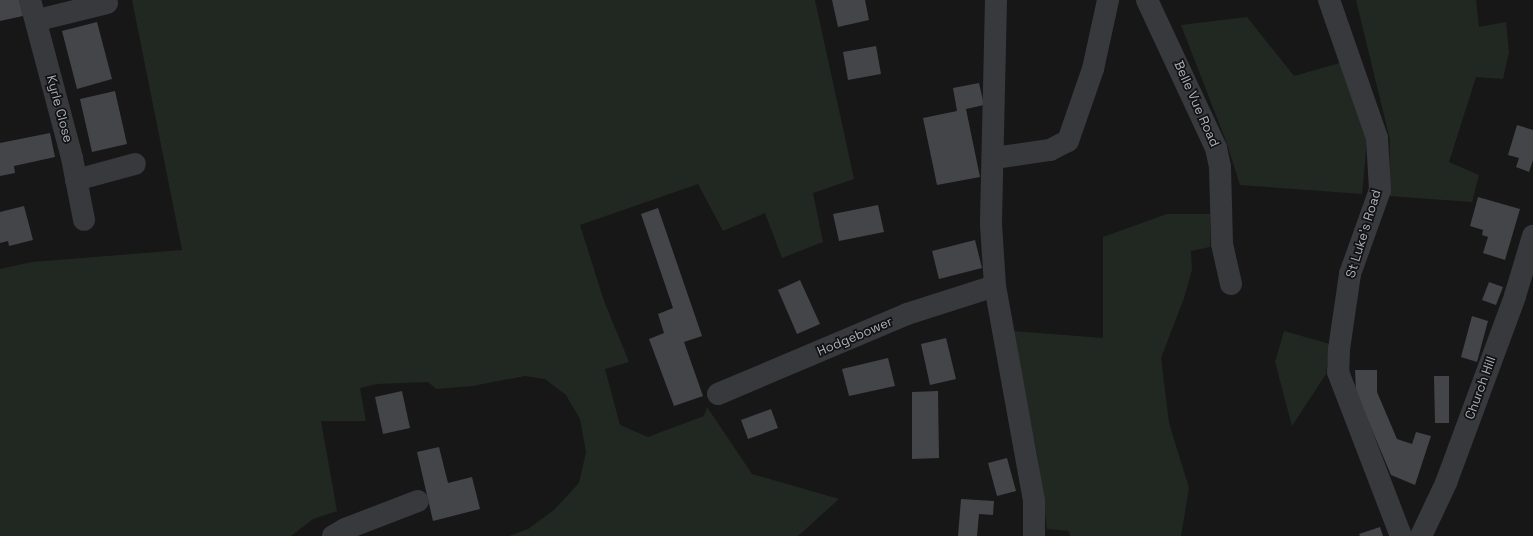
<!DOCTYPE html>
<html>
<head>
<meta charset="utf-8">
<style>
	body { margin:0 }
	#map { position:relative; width:1533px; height:536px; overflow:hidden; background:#171718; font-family:"Space Grotesk",sans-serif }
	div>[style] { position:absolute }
	.green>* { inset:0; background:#212821 }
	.building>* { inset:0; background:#444548 }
	.minor>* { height:22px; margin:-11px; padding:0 11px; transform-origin:11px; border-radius:11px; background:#38393d }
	span { translate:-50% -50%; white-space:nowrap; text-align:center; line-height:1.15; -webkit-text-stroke:3.5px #121213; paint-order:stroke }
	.street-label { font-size:13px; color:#aaafb8 }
</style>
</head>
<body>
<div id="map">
	<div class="green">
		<div style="clip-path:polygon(132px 0,815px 0,854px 179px,813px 193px,823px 242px,782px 258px,765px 213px,723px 231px,698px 184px,580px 225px,604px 301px,629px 362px,605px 369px,620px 425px,648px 437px,704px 416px,707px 407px,752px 474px,839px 499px,798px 536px,509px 536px,528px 529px,554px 510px,579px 483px,586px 452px,580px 419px,566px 395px,545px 379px,525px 376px,472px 386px,436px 389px,428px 382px,377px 384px,360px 388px,366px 421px,321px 421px,337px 511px,313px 519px,291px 536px,0 536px,0 269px,32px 262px,182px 250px)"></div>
		<div style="clip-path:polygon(1356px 0,1476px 0,1479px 27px,1506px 22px,1509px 52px,1503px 79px,1476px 77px,1449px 162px,1479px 175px,1472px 202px,1389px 196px,1390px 140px)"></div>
		<div style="clip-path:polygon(1247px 17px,1294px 76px,1343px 62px,1367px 141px,1362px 194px,1240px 185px,1226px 141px,1181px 25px)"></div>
		<div style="clip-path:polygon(1167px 214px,1210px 214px,1210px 247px,1191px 251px,1192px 270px,1184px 298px,1161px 358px,1169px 423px,1189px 488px,1181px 536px,1070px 536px,1069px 531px,1047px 529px,1037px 453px,1012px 331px,1103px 338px,1103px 237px)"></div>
		<div style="clip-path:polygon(1284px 331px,1330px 344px,1326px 374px,1292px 426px,1275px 362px)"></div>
	</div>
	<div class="building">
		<div style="clip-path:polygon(0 0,19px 0,23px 16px,0 21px)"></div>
		<div style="clip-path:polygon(832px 0,865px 0,869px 20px,838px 27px)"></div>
		<div style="clip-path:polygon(97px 22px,112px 79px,77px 89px,62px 31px)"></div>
		<div style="clip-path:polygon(876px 46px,881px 74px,848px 80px,843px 52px)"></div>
		<div style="clip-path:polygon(979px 83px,984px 105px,966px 109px,980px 177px,937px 185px,923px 118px,957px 111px,953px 88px)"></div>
		<div style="clip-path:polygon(115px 91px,127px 144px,92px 152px,80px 99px)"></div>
		<div style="clip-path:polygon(1517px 125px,1533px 130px,1533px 160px,1529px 172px,1516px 167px,1519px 158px,1508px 155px)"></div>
		<div style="clip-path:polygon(50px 133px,55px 157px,14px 166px,15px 173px,0 176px,0 143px)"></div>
		<div style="clip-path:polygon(1478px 197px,1520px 209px,1505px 260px,1483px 253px,1488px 237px,1482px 235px,1483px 230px,1470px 226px)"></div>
		<div style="clip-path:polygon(878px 205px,884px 232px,839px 241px,833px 214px)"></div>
		<div style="clip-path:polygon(24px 206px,33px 240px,9px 246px,8px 241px,0 243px,0 212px)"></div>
		<div style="clip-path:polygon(658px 208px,702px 336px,684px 342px,703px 396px,674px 406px,649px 339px,664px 333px,658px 314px,673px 308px,641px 214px)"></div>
		<div style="clip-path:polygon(975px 240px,982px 268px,939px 279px,932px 251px)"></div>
		<div style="clip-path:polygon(800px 280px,820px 324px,797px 334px,778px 290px)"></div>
		<div style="clip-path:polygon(1489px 282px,1503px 287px,1496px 305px,1482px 300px)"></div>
		<div style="clip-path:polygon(1472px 316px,1488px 321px,1477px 362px,1461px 357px)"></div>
		<div style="clip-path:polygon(946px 338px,956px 379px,930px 385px,921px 344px)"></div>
		<div style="clip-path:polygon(888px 358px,895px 386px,849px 396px,842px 369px)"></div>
		<div style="clip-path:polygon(1355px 370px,1377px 370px,1377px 392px,1397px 439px,1412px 444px,1416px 432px,1431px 436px,1415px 485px,1391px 475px,1356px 392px)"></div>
		<div style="clip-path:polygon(1434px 376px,1449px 376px,1449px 423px,1435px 423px)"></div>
		<div style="clip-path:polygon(402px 391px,410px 428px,383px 434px,375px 397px)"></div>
		<div style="clip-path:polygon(938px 391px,939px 458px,912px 459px,912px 392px)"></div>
		<div style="clip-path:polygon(771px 409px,778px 428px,748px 439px,741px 420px)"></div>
		<div style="clip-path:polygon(439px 447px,448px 483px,472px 477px,480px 509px,433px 521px,417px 452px)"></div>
		<div style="clip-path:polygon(1007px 458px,1016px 491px,997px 496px,988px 463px)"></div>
		<div style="clip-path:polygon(961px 499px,994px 501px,993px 515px,979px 514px,977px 536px,958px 536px)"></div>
		<div style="clip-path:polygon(1380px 527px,1383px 536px,1360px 536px,1359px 534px)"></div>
	</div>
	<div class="minor">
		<div style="left:30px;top:0;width:163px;rotate:75.1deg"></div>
		<div style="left:72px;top:158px;width:63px;rotate:79deg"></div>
		<div style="left:996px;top:0;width:225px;rotate:91.3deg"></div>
		<div style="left:991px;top:225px;width:61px;rotate:86.2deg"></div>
		<div style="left:995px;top:286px;width:219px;rotate:79.7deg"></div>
		<div style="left:1034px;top:501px;width:35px;rotate:90deg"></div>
		<div style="left:1147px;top:0;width:163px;rotate:65deg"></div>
		<div style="left:1216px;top:148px;width:19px;rotate:78deg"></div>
		<div style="left:1220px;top:167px;width:77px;rotate:88.5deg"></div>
		<div style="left:1222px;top:244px;width:41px;rotate:77.3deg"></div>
		<div style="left:1329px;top:0;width:146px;rotate:70.8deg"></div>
		<div style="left:1377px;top:138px;width:52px;rotate:86.7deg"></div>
		<div style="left:1380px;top:190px;width:89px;rotate:109.7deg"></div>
		<div style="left:1350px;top:274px;width:76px;rotate:98.3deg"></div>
		<div style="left:1339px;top:349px;width:23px;rotate:92deg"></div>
		<div style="left:1338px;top:372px;width:176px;rotate:69deg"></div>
		<div style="left:38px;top:20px;width:71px;rotate:-13.8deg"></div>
		<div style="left:994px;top:158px;width:57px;rotate:-8.1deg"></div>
		<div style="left:1050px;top:150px;width:20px;rotate:-27deg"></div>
		<div style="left:1068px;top:141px;width:76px;rotate:-70.9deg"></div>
		<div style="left:1093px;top:69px;width:71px;rotate:-77.7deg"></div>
		<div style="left:76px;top:180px;width:61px;rotate:-15.2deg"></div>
		<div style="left:718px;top:394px;width:205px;rotate:-22.9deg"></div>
		<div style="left:907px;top:314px;width:92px;rotate:-17.7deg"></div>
		<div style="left:333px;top:536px;width:14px;rotate:-30deg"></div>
		<div style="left:345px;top:529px;width:78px;rotate:-21deg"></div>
		<div style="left:1421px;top:536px;width:59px;rotate:-64.7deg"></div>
		<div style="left:1446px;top:483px;width:199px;rotate:-69.7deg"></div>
		<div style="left:1515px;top:296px;width:63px;rotate:-73.3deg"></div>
	</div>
	<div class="street-label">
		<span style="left:1196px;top:104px;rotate:66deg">Belle Vue Road</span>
		<span style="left:59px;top:109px;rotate:75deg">Kyrle Close</span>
		<span style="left:1364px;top:234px;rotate:-73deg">St Luke's Road</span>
		<span style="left:855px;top:337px;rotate:-23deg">Hodgebower</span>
		<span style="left:1481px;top:388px;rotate:-70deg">Church Hill</span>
	</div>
</div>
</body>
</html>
